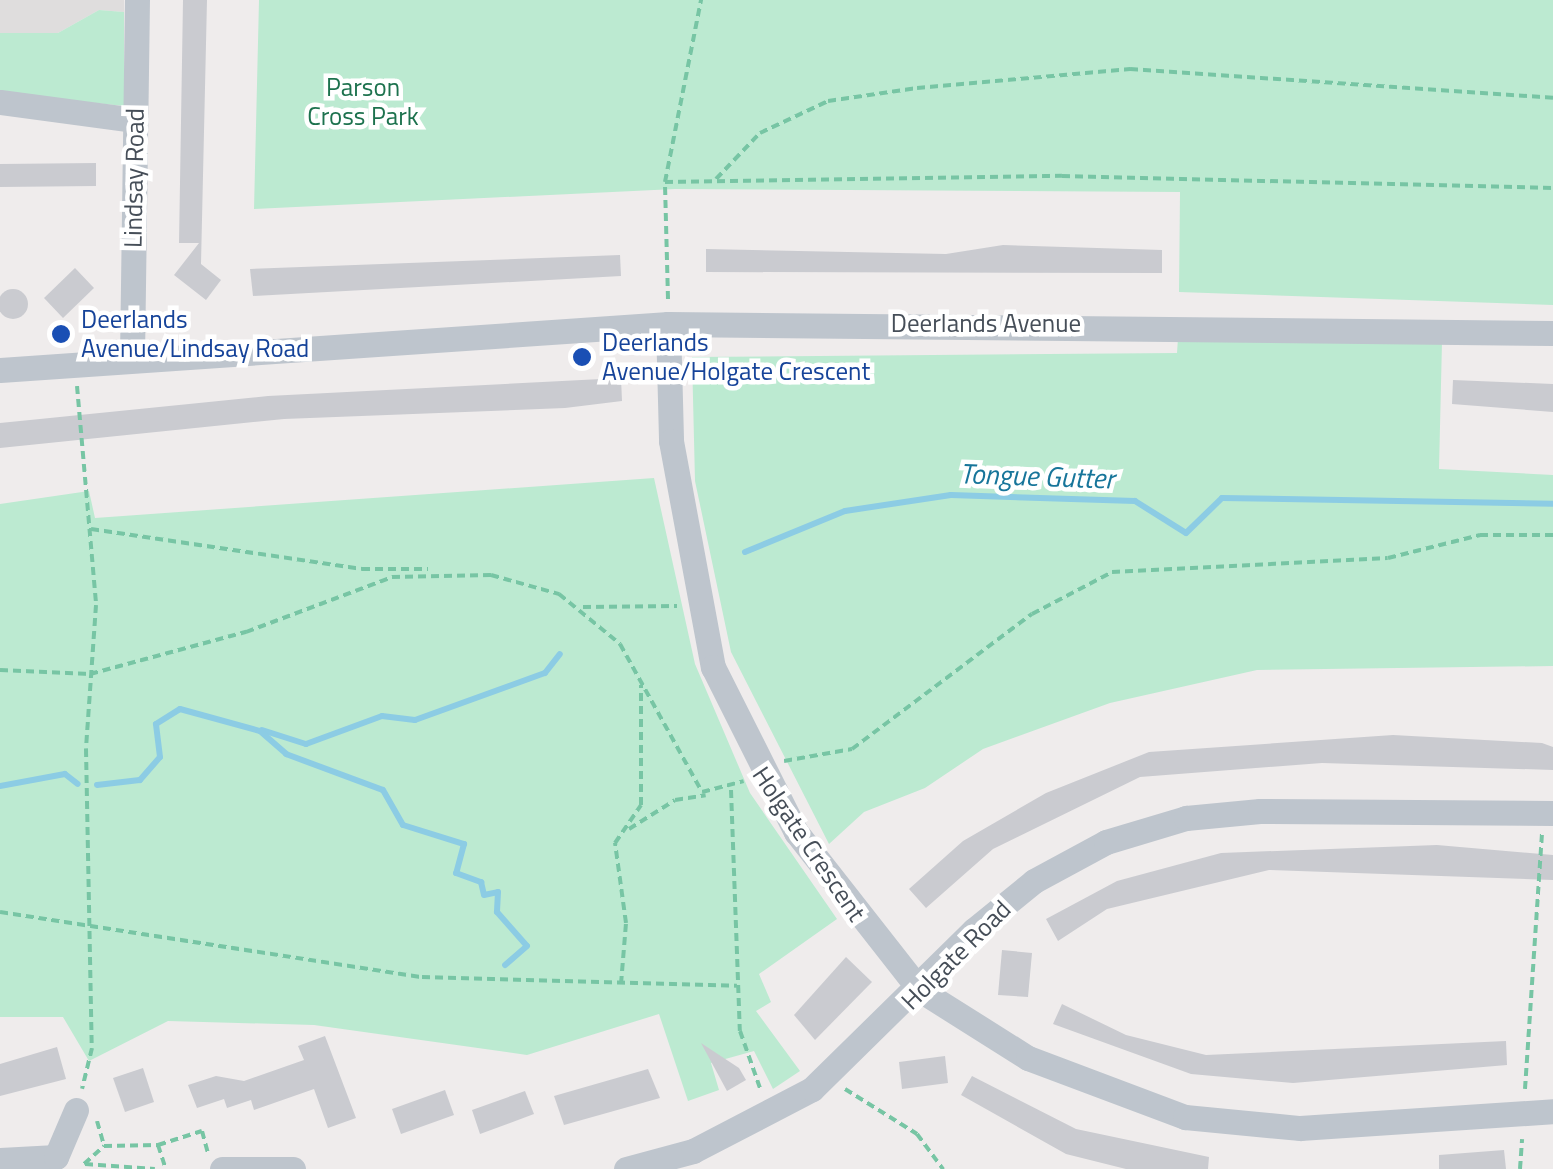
<!DOCTYPE html>
<html>
<head>
<meta charset="utf-8">
<style>
	body { margin:0 }
	#map { position:relative; width:1553px; height:1169px; overflow:hidden; background:#efecec; font-family:"Titillium Web",sans-serif }
	div>[style] { position:absolute }
	.education>* { inset:0; background:#dfdddd }
	.green>* { inset:0; background:#bcead1 }
	.stream>* { height:6px; margin:-3px; padding:0 3px; transform-origin:3px; border-radius:3px; background:#8ccce4 }
	.building>* { inset:0; background:#cacbd0 }
	.round { border-radius:50% }
	.path>* { height:4px; margin-top:-2px; transform-origin:0; background:repeating-linear-gradient(90deg,#77c5a4 0 8px,transparent 0 13px) }
	.minor>* { height:25px; margin:-12.5px; padding:0 12.5px; transform-origin:12.5px; border-radius:12.5px; background:#bec5cd }
	.dots>* { width:28px; height:28px; translate:-50% -50%; box-sizing:border-box; border:5px solid #fff; border-radius:50% }
	span { translate:-50% -50%; white-space:nowrap; text-align:center; line-height:1.15; -webkit-text-stroke:9px #fff; paint-order:stroke }
	.park-label { font-size:25px; color:#1d724e }
	.street-label { font-size:25px; color:#464e58 }
	.transit-label { font-size:25px; color:#164399 }
	.left { translate:0 -50%; text-align:left }
	.water-label { font-size:28px; color:#17759a; font-style:italic }
</style>
</head>
<body>
<div id="map">
	<div class="education">
		<div style="clip-path:polygon(0 0,124px 0,124px 12px,99px 10px,58px 33px,0 33px)"></div>
	</div>
	<div class="green">
		<div style="clip-path:polygon(259px 0,1553px 0,1553px 305px,1179px 292px,1180px 192px,675px 189px,254px 209px)"></div>
		<div style="clip-path:polygon(99px 10px,124px 12px,124px 106px,0 93px,0 33px,58px 33px)"></div>
		<div style="clip-path:polygon(1178px 338px,1442px 342px,1439px 469px,1553px 475px,1553px 666px,1257px 670px,1110px 703px,983px 749px,925px 788px,864px 812px,829px 844px,731px 652px,695px 481px,692px 357px,1177px 353px)"></div>
		<div style="clip-path:polygon(654px 478px,695px 664px,750px 793px,837px 919px,759px 974px,771px 1002px,756px 1011px,800px 1071px,773px 1089px,754px 1051px,711px 1063px,719px 1090px,688px 1101px,659px 1014px,527px 1055px,314px 1025px,168px 1021px,89px 1061px,63px 1017px,0 1017px,0 504px,89px 491px,95px 518px)"></div>
	</div>
	<div class="stream">
		<div style="left:745px;top:552px;width:108px;rotate:-22.3deg"></div>
		<div style="left:845px;top:511px;width:107px;rotate:-8.6deg"></div>
		<div style="left:951px;top:495px;width:184px;rotate:1.9deg"></div>
		<div style="left:1135px;top:501px;width:60px;rotate:32.1deg"></div>
		<div style="left:1186px;top:533px;width:50px;rotate:-44.2deg"></div>
		<div style="left:1222px;top:498px;width:331px;rotate:1deg"></div>
		<div style="left:262px;top:730px;width:46px;rotate:17.7deg"></div>
		<div style="left:306px;top:744px;width:81px;rotate:-20.2deg"></div>
		<div style="left:382px;top:716px;width:33px;rotate:7deg"></div>
		<div style="left:415px;top:720px;width:138px;rotate:-19.9deg"></div>
		<div style="left:545px;top:673px;width:24px;rotate:-52deg"></div>
		<div style="left:97px;top:785px;width:43px;rotate:-6.6deg"></div>
		<div style="left:140px;top:780px;width:30px;rotate:-49deg"></div>
		<div style="left:160px;top:757px;width:33px;rotate:-97deg"></div>
		<div style="left:156px;top:724px;width:28px;rotate:-32deg"></div>
		<div style="left:180px;top:709px;width:83px;rotate:15.4deg"></div>
		<div style="left:260px;top:731px;width:35px;rotate:41deg"></div>
		<div style="left:286px;top:754px;width:103px;rotate:20.4deg"></div>
		<div style="left:383px;top:790px;width:40px;rotate:60.3deg"></div>
		<div style="left:403px;top:825px;width:64px;rotate:17.3deg"></div>
		<div style="left:464px;top:844px;width:30px;rotate:105deg"></div>
		<div style="left:456px;top:873px;width:27px;rotate:20deg"></div>
		<div style="left:481px;top:882px;width:13px;rotate:77deg"></div>
		<div style="left:484px;top:895px;width:14px;rotate:-12deg"></div>
		<div style="left:498px;top:892px;width:20px;rotate:93deg"></div>
		<div style="left:497px;top:912px;width:45px;rotate:48.6deg"></div>
		<div style="left:527px;top:946px;width:29px;rotate:139deg"></div>
		<div style="left:0;top:786px;width:66px;rotate:-10.5deg"></div>
		<div style="left:65px;top:774px;width:16px;rotate:38deg"></div>
	</div>
	<div class="building">
		<div style="clip-path:polygon(183px 0,207px 0,201px 264px,221px 280px,206px 300px,174px 275px,199px 243px,179px 243px)"></div>
		<div style="clip-path:polygon(96px 163px,96px 186px,0 187px,0 164px)"></div>
		<div style="clip-path:polygon(1003px 245px,1162px 250px,1162px 273px,706px 272px,706px 249px,946px 254px)"></div>
		<div style="clip-path:polygon(620px 255px,621px 276px,253px 296px,250px 269px)"></div>
		<div style="clip-path:polygon(75px 268px,94px 288px,63px 318px,44px 298px)"></div>
		<div class="round" style="left:-2px;top:289px;width:30px;height:30px"></div>
		<div style="clip-path:polygon(621px 378px,622px 401px,565px 408px,284px 419px,0 448px,0 423px,20px 421px,268px 396px)"></div>
		<div style="clip-path:polygon(1453px 380px,1553px 384px,1553px 412px,1452px 404px)"></div>
		<div style="clip-path:polygon(1393px 735px,1542px 743px,1553px 747px,1553px 770px,1322px 763px,1140px 777px,993px 849px,926px 908px,909px 889px,963px 841px,1046px 793px,1149px 752px)"></div>
		<div style="clip-path:polygon(1437px 845px,1553px 855px,1553px 880px,1269px 870px,1107px 909px,1058px 941px,1046px 919px,1117px 881px,1221px 853px)"></div>
		<div style="clip-path:polygon(1002px 950px,1032px 953px,1028px 997px,998px 995px)"></div>
		<div style="clip-path:polygon(846px 957px,872px 982px,815px 1040px,794px 1015px)"></div>
		<div style="clip-path:polygon(1062px 1004px,1126px 1035px,1206px 1055px,1506px 1041px,1507px 1065px,1293px 1083px,1191px 1074px,1053px 1024px)"></div>
		<div style="clip-path:polygon(325px 1036px,356px 1118px,328px 1128px,314px 1089px,254px 1110px,251px 1100px,227px 1108px,224px 1099px,197px 1108px,188px 1085px,216px 1076px,244px 1081px,304px 1060px,298px 1046px)"></div>
		<div style="clip-path:polygon(701px 1043px,739px 1068px,746px 1080px,727px 1091px)"></div>
		<div style="clip-path:polygon(57px 1047px,66px 1079px,0 1096px,0 1064px)"></div>
		<div style="clip-path:polygon(945px 1056px,948px 1083px,902px 1089px,899px 1062px)"></div>
		<div style="clip-path:polygon(143px 1068px,154px 1102px,125px 1112px,113px 1078px)"></div>
		<div style="clip-path:polygon(648px 1069px,660px 1098px,564px 1125px,554px 1096px)"></div>
		<div style="clip-path:polygon(972px 1076px,1076px 1129px,1209px 1157px,1208px 1169px,1126px 1169px,1066px 1154px,961px 1095px)"></div>
		<div style="clip-path:polygon(445px 1090px,454px 1115px,401px 1134px,392px 1109px)"></div>
		<div style="clip-path:polygon(525px 1091px,534px 1114px,480px 1134px,472px 1110px)"></div>
		<div style="clip-path:polygon(1504px 1150px,1506px 1169px,1439px 1169px,1439px 1155px)"></div>
	</div>
	<div class="path">
		<div style="left:716px;top:179px;width:64px;rotate:-46.3deg"></div>
		<div style="left:760px;top:133px;width:75px;rotate:-25.2deg"></div>
		<div style="left:828px;top:101px;width:90px;rotate:-8.3deg"></div>
		<div style="left:917px;top:88px;width:214px;rotate:-5.1deg"></div>
		<div style="left:1130px;top:69px;width:424px;rotate:3.9deg"></div>
		<div style="left:665px;top:182px;width:397px;rotate:-0.9deg"></div>
		<div style="left:1062px;top:176px;width:491px;rotate:1.4deg"></div>
		<div style="left:668px;top:299px;width:117px;rotate:-91.5deg"></div>
		<div style="left:665px;top:182px;width:186px;rotate:-78.8deg"></div>
		<div style="left:77px;top:386px;width:220px;rotate:85deg"></div>
		<div style="left:96px;top:605px;width:144px;rotate:94deg"></div>
		<div style="left:86px;top:749px;width:299px;rotate:88.9deg"></div>
		<div style="left:92px;top:1048px;width:42px;rotate:103.7deg"></div>
		<div style="left:91px;top:529px;width:274px;rotate:8.4deg"></div>
		<div style="left:362px;top:569px;width:66px"></div>
		<div style="left:583px;top:607px;width:94px;rotate:-0.6deg"></div>
		<div style="left:0;top:670px;width:90px;rotate:2.5deg"></div>
		<div style="left:90px;top:674px;width:162px;rotate:-15.1deg"></div>
		<div style="left:246px;top:632px;width:156px;rotate:-20.6deg"></div>
		<div style="left:392px;top:577px;width:99px;rotate:-1.2deg"></div>
		<div style="left:491px;top:575px;width:71px;rotate:15.6deg"></div>
		<div style="left:559px;top:594px;width:79px;rotate:39.3deg"></div>
		<div style="left:620px;top:644px;width:169px;rotate:61deg"></div>
		<div style="left:702px;top:792px;width:43px;rotate:-14.7deg"></div>
		<div style="left:784px;top:761px;width:69px;rotate:-10deg"></div>
		<div style="left:852px;top:749px;width:225px;rotate:-36.9deg"></div>
		<div style="left:1032px;top:614px;width:90px;rotate:-27.7deg"></div>
		<div style="left:1112px;top:572px;width:276px;rotate:-2.9deg"></div>
		<div style="left:1388px;top:558px;width:95px;rotate:-14deg"></div>
		<div style="left:1480px;top:535px;width:73px"></div>
		<div style="left:731px;top:790px;width:241px;rotate:87.9deg"></div>
		<div style="left:740px;top:1031px;width:64px;rotate:70.7deg"></div>
		<div style="left:629px;top:829px;width:54px;rotate:-32.2deg"></div>
		<div style="left:675px;top:800px;width:31px;rotate:-9deg"></div>
		<div style="left:0;top:912px;width:427px;rotate:8.8deg"></div>
		<div style="left:422px;top:977px;width:315px;rotate:1.6deg"></div>
		<div style="left:621px;top:984px;width:61px;rotate:-85.3deg"></div>
		<div style="left:626px;top:923px;width:81px;rotate:-97.8deg"></div>
		<div style="left:615px;top:843px;width:46px;rotate:-55.6deg"></div>
		<div style="left:641px;top:805px;width:120px;rotate:-90deg"></div>
		<div style="left:845px;top:1089px;width:85px;rotate:32deg"></div>
		<div style="left:917px;top:1134px;width:44px;rotate:53.4deg"></div>
		<div style="left:1525px;top:1089px;width:256px;rotate:-86.2deg"></div>
		<div style="left:97px;top:1121px;width:26px;rotate:74deg"></div>
		<div style="left:158px;top:1145px;width:25px;rotate:72deg"></div>
		<div style="left:84px;top:1164px;width:27px;rotate:-42deg"></div>
		<div style="left:104px;top:1146px;width:54px;rotate:-1.1deg"></div>
		<div style="left:158px;top:1145px;width:46px;rotate:-17.7deg"></div>
		<div style="left:202px;top:1131px;width:23px;rotate:75deg"></div>
		<div style="left:85px;top:1164px;width:70px;rotate:4.1deg"></div>
		<div style="left:1520px;top:1169px;width:30px;rotate:-86deg"></div>
	</div>
	<div class="minor">
		<div style="left:0;top:102px;width:136px;rotate:7.6deg"></div>
		<div style="left:668px;top:324px;width:117px;rotate:88.5deg"></div>
		<div style="left:671px;top:441px;width:230px;rotate:79.5deg"></div>
		<div style="left:713px;top:667px;width:185px;rotate:63.3deg"></div>
		<div style="left:796px;top:832px;width:201px;rotate:51.9deg"></div>
		<div style="left:920px;top:990px;width:128px;rotate:32.2deg"></div>
		<div style="left:1028px;top:1058px;width:168px;rotate:20.6deg"></div>
		<div style="left:1185px;top:1117px;width:116px;rotate:5.5deg"></div>
		<div style="left:1300px;top:1128px;width:254px;rotate:-3.8deg"></div>
		<div style="left:132px;top:357px;width:357px;rotate:-89.2deg"></div>
		<div style="left:0;top:370px;width:670px;rotate:-3.94deg"></div>
		<div style="left:668px;top:324px;width:885px;rotate:0.58deg"></div>
		<div style="left:0;top:1160px;width:56px;rotate:-3.1deg"></div>
		<div style="left:56px;top:1157px;width:51px;rotate:-66.9deg"></div>
		<div style="left:222px;top:1169px;width:71px"></div>
		<div style="left:626px;top:1169px;width:69px;rotate:-15deg"></div>
		<div style="left:693px;top:1151px;width:134px;rotate:-27.5deg"></div>
		<div style="left:812px;top:1089px;width:227px;rotate:-44.5deg"></div>
		<div style="left:974px;top:930px;width:77px;rotate:-39.2deg"></div>
		<div style="left:1034px;top:881px;width:82px;rotate:-28.4deg"></div>
		<div style="left:1106px;top:842px;width:84px;rotate:-16.7deg"></div>
		<div style="left:1186px;top:818px;width:74px;rotate:-5.4deg"></div>
		<div style="left:1260px;top:811px;width:293px;rotate:0.4deg"></div>
	</div>
	<div class="dots">
		<div style="left:61px;top:334px;background:#1a4fb4"></div>
		<div style="left:582px;top:357px;background:#1a4fb4"></div>
	</div>
	<div class="park-label">
		<span style="left:363px;top:102px">Parson<br>Cross Park</span>
	</div>
	<div class="street-label">
		<span style="left:134px;top:178px;rotate:-89deg">Lindsay Road</span>
		<span style="left:986px;top:323px">Deerlands Avenue</span>
		<span style="left:809px;top:844px;rotate:56deg">Holgate Crescent</span>
		<span style="left:956px;top:955px;rotate:-45deg">Holgate Road</span>
	</div>
	<div class="transit-label">
		<span class="left" style="left:81px;top:334px">Deerlands<br>Avenue/Lindsay Road</span>
		<span class="left" style="left:602px;top:357px">Deerlands<br>Avenue/Holgate Crescent</span>
	</div>
	<div class="water-label">
		<span style="left:1037px;top:476px;rotate:2deg">Tongue Gutter</span>
	</div>
</div>
</body>
</html>
